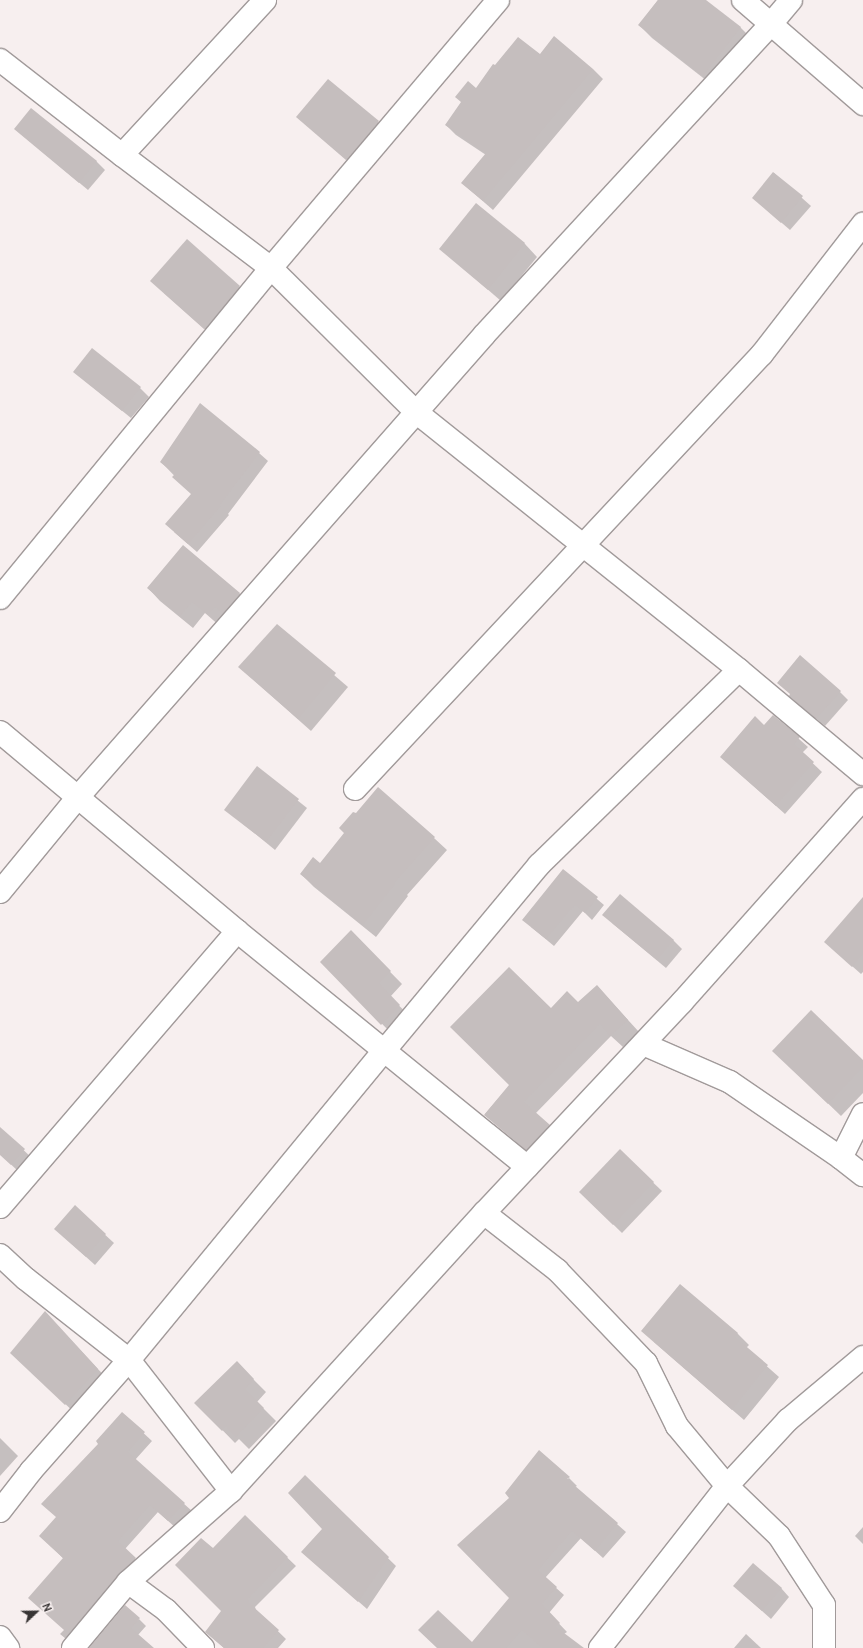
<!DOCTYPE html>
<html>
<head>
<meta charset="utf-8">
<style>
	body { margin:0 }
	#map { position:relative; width:863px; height:1648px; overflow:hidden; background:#f7efef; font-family:Cabin,sans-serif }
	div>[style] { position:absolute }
	.shadow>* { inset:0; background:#0003 }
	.building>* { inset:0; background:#c5bebe }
	.roads { filter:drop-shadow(1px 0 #a19a9a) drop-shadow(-1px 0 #a19a9a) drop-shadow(0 1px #a19a9a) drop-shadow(0 -1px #a19a9a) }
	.minor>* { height:22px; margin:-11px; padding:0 11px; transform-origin:11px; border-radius:11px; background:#fff }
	span { translate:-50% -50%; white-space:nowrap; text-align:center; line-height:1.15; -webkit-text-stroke:3.5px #f7efef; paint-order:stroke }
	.north { position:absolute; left:16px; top:1592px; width:40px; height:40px; -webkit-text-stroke:3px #f7efef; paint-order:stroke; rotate:68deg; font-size:11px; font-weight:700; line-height:16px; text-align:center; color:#373434 }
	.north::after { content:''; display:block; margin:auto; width:14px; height:18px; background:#373434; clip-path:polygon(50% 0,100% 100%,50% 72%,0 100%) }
</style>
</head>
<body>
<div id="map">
	<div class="shadow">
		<div style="clip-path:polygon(658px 0,697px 0,740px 27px,753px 40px,716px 88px,652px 38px,639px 25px)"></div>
		<div style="clip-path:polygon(495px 67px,593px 69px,603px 79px,493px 210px,462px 183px,486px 155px,456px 135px,446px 125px)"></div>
		<div style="clip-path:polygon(328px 80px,387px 130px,355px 167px,297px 117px)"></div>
		<div style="clip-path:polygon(15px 129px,96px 161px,105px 170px,88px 190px)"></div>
		<div style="clip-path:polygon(774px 173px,811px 206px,790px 230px,753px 198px)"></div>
		<div style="clip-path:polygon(476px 205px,525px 244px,537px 257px,501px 301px,441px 249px)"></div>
		<div style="clip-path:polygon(239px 287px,252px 299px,218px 341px,164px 293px)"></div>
		<div style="clip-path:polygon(74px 372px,140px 388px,149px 397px,131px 418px)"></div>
		<div style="clip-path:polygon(259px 453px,268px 461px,228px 514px,229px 515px,197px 552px,174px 532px,192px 494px,161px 462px)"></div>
		<div style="clip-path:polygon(183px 546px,240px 594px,252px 607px,221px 627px,205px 613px,193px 628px,160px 601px,148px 588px)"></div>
		<div style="clip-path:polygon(277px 626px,348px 687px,311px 731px,239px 667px)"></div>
		<div style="clip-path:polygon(840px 692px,848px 700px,825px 726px,799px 704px,791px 695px)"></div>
		<div style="clip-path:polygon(773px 716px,808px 747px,802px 753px,822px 772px,785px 814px,721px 757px,764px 726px)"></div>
		<div style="clip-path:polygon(257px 768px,307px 808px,275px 850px,226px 810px)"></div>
		<div style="clip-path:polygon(345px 833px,434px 838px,447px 850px,407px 895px,408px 896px,376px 937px,314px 887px,301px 874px,320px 865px)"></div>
		<div style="clip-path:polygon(563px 870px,604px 905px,592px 920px,583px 911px,554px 946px,531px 927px)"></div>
		<div style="clip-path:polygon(863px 900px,863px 972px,861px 974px,834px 950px)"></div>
		<div style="clip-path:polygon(612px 923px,673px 940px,682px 949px,666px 968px)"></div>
		<div style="clip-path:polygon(351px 932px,402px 984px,390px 997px,412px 1018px,394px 1036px,321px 962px)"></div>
		<div style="clip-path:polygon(597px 986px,639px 1032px,623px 1047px,611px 1036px,535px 1114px,561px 1137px,538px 1161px,485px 1114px,510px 1085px,551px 1009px,578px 1003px)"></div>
		<div style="clip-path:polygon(863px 1061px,863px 1093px,841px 1116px,786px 1063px)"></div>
		<div style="clip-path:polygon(0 1128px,33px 1159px,20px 1173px,0 1154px)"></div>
		<div style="clip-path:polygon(620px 1151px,662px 1191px,622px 1233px,580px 1192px)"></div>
		<div style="clip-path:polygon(75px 1207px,114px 1243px,95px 1265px,64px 1237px)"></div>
		<div style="clip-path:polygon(680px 1285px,738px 1334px,749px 1345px,746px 1348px,779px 1377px,744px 1420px,654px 1342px)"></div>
		<div style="clip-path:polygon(46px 1313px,110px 1382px,78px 1416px,24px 1365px)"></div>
		<div style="clip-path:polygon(237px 1363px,266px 1392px,257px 1402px,276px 1421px,249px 1449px,239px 1439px,235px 1443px,196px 1403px)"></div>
		<div style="clip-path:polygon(122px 1413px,152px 1441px,135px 1460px,192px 1511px,176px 1528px,158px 1512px,125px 1549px,143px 1566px,73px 1645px,61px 1634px,65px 1630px,64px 1559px,40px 1536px,57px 1517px,99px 1444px)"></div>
		<div style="clip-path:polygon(0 1438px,18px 1456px,0 1476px)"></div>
		<div style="clip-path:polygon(305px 1477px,396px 1566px,367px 1609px,302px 1552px,324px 1529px)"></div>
		<div style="clip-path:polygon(569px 1478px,577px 1486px,575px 1487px,626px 1532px,603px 1558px,581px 1538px,545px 1578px,564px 1595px,549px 1613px,567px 1632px,564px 1634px,578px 1648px,438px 1648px,472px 1643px,510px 1598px,459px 1545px)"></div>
		<div style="clip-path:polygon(245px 1517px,296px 1566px,255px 1607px,256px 1610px,286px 1639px,278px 1648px,224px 1648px,206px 1632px,223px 1611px)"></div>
		<div style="clip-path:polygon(863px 1527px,863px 1544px,855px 1536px)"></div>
		<div style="clip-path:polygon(781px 1588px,789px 1597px,771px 1619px,743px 1594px)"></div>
		<div style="clip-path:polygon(139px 1619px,146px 1626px,138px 1635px,153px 1648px,91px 1648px)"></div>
		<div style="clip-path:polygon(746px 1634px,761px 1648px,734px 1648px)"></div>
	</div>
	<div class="building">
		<div style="clip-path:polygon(658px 0,706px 0,741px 27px,703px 76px,638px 25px)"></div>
		<div style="clip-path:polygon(554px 36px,593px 69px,483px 201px,461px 183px,486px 153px,445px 125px,461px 102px,455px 97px,468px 81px,476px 88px,493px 64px,495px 65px,518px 37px,540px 54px)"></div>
		<div style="clip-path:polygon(328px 79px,379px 121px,346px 160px,296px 117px)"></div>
		<div style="clip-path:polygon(31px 108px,97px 161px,79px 183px,14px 129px)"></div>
		<div style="clip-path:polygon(773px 172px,803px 196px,781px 223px,752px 198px)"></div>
		<div style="clip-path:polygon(476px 203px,525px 243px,488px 290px,439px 249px)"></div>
		<div style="clip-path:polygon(187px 239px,240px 286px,204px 329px,150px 281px)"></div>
		<div style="clip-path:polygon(92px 348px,141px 387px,122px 411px,73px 372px)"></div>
		<div style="clip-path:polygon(200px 403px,260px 452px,220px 505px,221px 506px,188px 544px,165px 524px,191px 494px,172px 477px,175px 474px,160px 462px)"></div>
		<div style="clip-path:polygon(183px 545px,240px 593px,223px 614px,215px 607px,208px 615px,192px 602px,180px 616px,147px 588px)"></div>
		<div style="clip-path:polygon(277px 624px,336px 673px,298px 719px,238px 667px)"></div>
		<div style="clip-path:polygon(800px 655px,841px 691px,816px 719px,789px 696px,790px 694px,777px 683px)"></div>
		<div style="clip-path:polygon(773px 715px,800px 737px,794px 744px,814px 762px,776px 806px,720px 757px,755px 716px,764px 725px)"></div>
		<div style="clip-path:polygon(257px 766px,299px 799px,266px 842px,224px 810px)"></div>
		<div style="clip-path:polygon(378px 787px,435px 837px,395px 882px,396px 883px,363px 925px,300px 874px,313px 857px,320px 863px,344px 833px,339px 828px,353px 812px,356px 813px)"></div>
		<div style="clip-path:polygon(563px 869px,598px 897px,585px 913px,575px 905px,546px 939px,522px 920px)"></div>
		<div style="clip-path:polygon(620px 894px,674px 940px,657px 960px,602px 915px)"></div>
		<div style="clip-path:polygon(863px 897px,863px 954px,852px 967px,824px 942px)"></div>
		<div style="clip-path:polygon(351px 930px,391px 971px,379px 983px,400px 1005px,381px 1025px,320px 962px)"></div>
		<div style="clip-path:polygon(509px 967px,551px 1008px,567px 991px,578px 1002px,597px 985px,628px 1020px,610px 1036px,600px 1024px,524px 1102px,550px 1125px,526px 1150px,484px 1115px,509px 1085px,450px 1027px)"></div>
		<div style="clip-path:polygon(811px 1010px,863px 1060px,863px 1067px,828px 1104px,772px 1051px)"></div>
		<div style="clip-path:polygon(0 1127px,25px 1149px,11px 1165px,0 1155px)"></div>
		<div style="clip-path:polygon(620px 1149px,654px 1182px,613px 1225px,579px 1192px)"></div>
		<div style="clip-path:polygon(75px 1205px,106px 1234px,86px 1257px,54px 1229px)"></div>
		<div style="clip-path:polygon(680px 1284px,738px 1333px,735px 1337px,768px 1365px,732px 1410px,641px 1331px)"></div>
		<div style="clip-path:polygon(45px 1311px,98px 1369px,65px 1405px,10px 1353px)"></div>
		<div style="clip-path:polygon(237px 1361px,254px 1379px,245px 1389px,264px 1408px,236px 1437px,226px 1427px,222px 1431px,194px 1403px)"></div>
		<div style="clip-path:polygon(122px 1412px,145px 1432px,128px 1452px,185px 1503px,168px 1521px,150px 1505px,118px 1541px,136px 1558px,118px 1574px,65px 1638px,60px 1634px,64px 1630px,28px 1598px,63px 1558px,39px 1536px,56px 1517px,41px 1504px,98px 1444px,96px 1441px)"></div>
		<div style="clip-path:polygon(539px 1450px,570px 1477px,567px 1479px,618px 1523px,595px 1551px,572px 1531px,538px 1570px,557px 1587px,542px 1604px,560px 1623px,556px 1627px,584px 1648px,542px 1648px,522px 1630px,506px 1648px,437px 1648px,418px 1630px,438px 1610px,472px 1642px,509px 1598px,457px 1545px,509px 1498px,505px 1493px)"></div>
		<div style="clip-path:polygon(305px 1475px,389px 1557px,358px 1602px,301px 1552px,322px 1529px,288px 1493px)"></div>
		<div style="clip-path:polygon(245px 1515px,288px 1557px,248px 1599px,249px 1600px,248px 1602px,279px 1630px,263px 1648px,224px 1648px,205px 1632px,221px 1611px,175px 1565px,201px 1538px,213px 1548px)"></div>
		<div style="clip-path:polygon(753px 1563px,782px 1588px,762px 1611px,733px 1586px)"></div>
		<div style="clip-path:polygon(125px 1605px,140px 1618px,131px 1628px,154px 1648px,89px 1648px)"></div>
	</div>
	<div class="roads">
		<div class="minor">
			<div style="left:743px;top:0;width:159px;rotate:40.9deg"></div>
			<div style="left:0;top:60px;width:155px;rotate:37.9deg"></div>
			<div style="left:122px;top:155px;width:187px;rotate:37.2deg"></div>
			<div style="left:271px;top:268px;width:204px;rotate:44.8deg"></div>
			<div style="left:416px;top:412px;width:413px;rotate:38.6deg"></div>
			<div style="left:739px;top:670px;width:162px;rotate:40deg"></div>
			<div style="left:122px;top:155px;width:211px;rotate:-47.3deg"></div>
			<div style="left:0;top:598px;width:427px;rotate:-50.6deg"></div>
			<div style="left:271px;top:268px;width:351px;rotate:-49.7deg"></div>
			<div style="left:0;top:732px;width:309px;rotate:40deg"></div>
			<div style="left:237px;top:931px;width:374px;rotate:39.1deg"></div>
			<div style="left:355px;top:789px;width:596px;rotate:-46.9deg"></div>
			<div style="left:762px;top:354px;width:165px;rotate:-52.2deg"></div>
			<div style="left:0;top:892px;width:123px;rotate:-50.6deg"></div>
			<div style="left:78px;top:797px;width:616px;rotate:-48.68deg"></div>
			<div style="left:485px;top:334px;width:422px;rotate:-47.3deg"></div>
			<div style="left:771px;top:24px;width:31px;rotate:-50deg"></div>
			<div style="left:643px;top:1044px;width:95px;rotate:23.6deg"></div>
			<div style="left:730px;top:1082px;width:135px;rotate:34.4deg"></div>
			<div style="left:841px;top:1158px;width:28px;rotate:38deg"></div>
			<div style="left:841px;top:1158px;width:49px;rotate:-63.4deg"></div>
			<div style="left:0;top:1207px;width:364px;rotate:-49.3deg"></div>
			<div style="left:484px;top:1213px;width:93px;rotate:38deg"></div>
			<div style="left:557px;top:1270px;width:129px;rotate:46.3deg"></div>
			<div style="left:646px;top:1363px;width:70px;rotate:63.8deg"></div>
			<div style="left:677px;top:1426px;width:78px;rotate:50.2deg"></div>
			<div style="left:727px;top:1486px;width:72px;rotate:43.9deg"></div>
			<div style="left:779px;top:1536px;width:82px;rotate:56.9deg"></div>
			<div style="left:824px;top:1605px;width:43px;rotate:90deg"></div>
			<div style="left:0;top:1255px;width:35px;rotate:43deg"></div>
			<div style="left:26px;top:1279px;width:131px;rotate:38.2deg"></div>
			<div style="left:129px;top:1360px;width:166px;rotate:52.1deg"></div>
			<div style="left:0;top:1511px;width:51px;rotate:-52.2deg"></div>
			<div style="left:31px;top:1471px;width:148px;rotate:-48.6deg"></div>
			<div style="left:129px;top:1360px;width:401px;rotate:-50.5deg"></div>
			<div style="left:384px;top:1051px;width:242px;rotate:-50.2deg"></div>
			<div style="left:539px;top:865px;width:279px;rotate:-44.3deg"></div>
			<div style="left:0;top:1637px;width:14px;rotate:54deg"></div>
			<div style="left:73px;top:1648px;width:86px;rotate:-50.2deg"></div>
			<div style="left:203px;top:1648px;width:53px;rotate:-134.2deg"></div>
			<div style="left:166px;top:1610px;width:47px;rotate:-143.6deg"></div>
			<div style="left:128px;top:1582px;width:137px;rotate:-41.5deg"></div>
			<div style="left:231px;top:1491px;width:376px;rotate:-47.7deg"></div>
			<div style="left:484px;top:1213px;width:289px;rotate:-46.8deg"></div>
			<div style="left:682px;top:1002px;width:272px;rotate:-48.3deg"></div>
			<div style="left:600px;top:1648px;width:206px;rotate:-51.9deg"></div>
			<div style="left:727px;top:1486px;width:90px;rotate:-47.3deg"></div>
			<div style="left:788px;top:1420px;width:98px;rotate:-40deg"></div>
		</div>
	</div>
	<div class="north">N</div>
</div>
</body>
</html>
